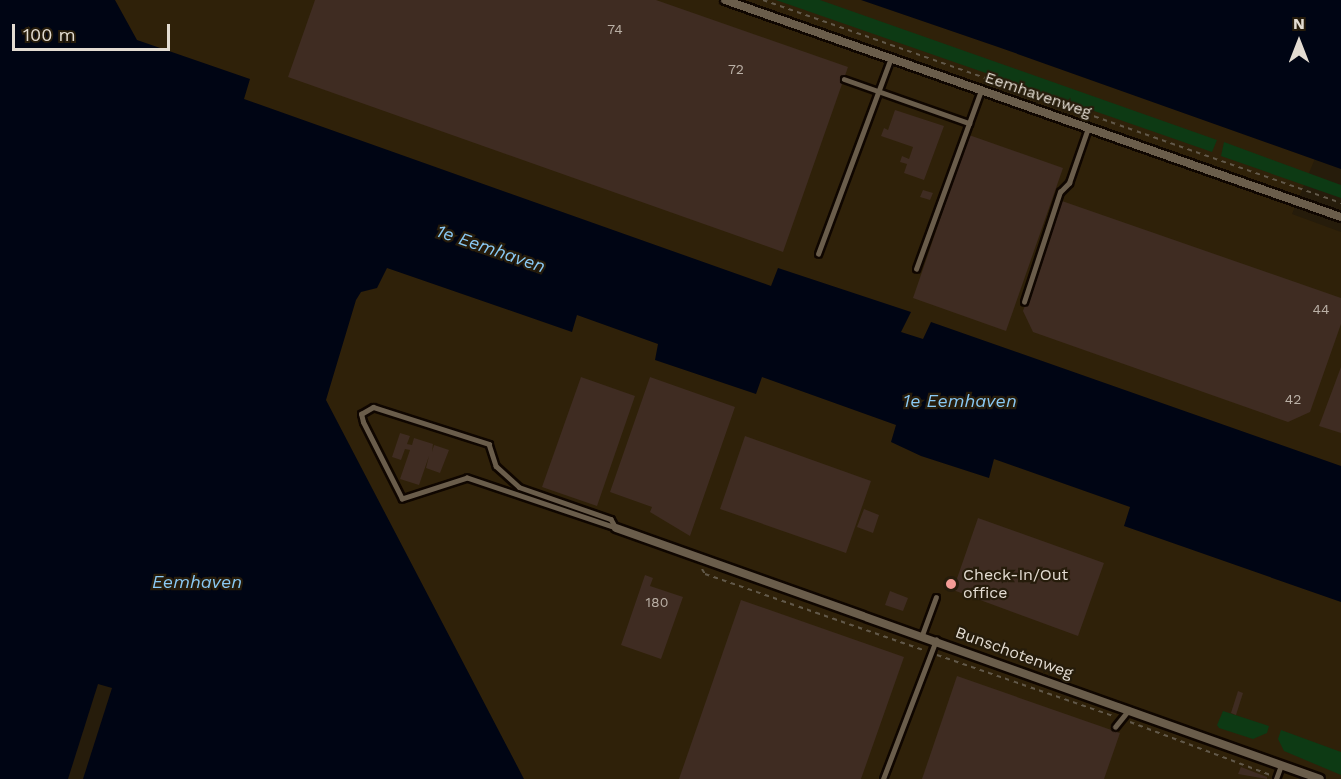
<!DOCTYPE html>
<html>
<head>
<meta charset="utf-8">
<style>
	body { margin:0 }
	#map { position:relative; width:1341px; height:779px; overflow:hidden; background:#261c0b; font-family:"Work Sans",sans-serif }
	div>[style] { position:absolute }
	.built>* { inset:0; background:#2f2109 }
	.green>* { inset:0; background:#0d3a14 }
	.water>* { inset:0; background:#000514 }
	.pier>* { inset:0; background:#261c0b }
	.building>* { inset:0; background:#3f2c22 }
	.path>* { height:2px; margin-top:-1px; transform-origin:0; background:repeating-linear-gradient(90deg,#615849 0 4.5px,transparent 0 9px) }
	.roads { filter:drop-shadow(2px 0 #0f0600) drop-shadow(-2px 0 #0f0600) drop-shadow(0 2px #0f0600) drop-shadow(0 -2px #0f0600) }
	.lane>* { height:4.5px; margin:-2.25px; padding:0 2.25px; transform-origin:2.25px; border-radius:2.25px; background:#6a5d4b }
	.street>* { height:8px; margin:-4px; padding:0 4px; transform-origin:4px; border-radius:4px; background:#6a5d4b }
	.dots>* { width:16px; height:16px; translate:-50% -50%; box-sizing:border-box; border:3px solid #261c0b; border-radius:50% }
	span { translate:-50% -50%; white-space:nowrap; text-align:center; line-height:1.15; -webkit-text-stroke:4.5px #261c0b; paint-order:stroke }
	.number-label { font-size:14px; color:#bab0a6 }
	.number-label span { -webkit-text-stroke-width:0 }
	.street-label { font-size:16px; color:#e3dcd2 }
	.poi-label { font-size:16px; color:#e3dcd2 }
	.left { translate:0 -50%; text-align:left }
	.water-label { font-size:18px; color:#8ac9f4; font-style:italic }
	.north { position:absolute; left:1269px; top:12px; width:60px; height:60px; -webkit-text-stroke:4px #261c0b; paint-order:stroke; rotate:0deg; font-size:16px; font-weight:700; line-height:24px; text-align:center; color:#e3dcd2 }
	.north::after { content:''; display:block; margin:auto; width:21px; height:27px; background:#e3dcd2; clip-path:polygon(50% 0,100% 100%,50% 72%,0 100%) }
	.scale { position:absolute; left:12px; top:24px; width:158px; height:27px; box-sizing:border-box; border:3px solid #e3dcd2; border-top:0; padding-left:8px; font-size:18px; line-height:21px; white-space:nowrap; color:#e3dcd2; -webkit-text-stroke:4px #261c0b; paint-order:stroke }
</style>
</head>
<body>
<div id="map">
	<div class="built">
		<div style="clip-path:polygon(0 0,957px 0,1324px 137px,1292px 214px,1341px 232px,1341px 779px,490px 779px)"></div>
	</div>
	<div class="green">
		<div style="clip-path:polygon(776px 0,820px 0,1217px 140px,1212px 152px)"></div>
		<div style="clip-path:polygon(1224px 142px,1341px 185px,1341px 198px,1221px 156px)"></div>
		<div style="clip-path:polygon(1223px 711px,1269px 726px,1267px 733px,1253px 739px,1219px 728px,1217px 725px)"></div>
		<div style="clip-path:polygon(1281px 730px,1341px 752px,1341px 775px,1284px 751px,1278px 739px)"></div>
	</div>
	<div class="water">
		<div style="clip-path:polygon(0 0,115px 0,137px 40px,250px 79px,244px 99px,771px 286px,778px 268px,911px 312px,901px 332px,923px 339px,931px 322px,1341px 466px,1341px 602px,1124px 526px,1130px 507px,994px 459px,989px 478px,921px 456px,891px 442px,896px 425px,762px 377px,756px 394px,655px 360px,658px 344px,577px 315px,572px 332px,387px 268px,377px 288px,361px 292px,356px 300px,326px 400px,524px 779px,0 779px)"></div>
		<div style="clip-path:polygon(861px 0,1341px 0,1341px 169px,998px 47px)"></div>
	</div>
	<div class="pier">
		<div style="clip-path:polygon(98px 684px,112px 688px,83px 779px,68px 779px)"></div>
	</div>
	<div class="building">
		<div style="clip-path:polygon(315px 0,656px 0,848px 67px,783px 252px,288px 77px)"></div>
		<div style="clip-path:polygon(895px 110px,944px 126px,924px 180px,904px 173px,907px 164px,900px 162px,902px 156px,909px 159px,913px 147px,881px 136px,884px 128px,888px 130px)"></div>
		<div style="clip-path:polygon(969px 135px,1063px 168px,1006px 331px,913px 298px)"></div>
		<div style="clip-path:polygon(923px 190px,933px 193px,930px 200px,920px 197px)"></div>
		<div style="clip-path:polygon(1062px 201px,1341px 298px,1341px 324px,1310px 412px,1288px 422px,1033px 332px,1023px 311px)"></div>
		<div style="clip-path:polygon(1341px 367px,1341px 433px,1319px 426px)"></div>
		<div style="clip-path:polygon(581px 377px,635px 396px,597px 506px,542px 487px)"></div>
		<div style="clip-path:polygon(650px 377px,735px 407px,690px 536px,650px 512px,652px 507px,610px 492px)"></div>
		<div style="clip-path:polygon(400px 433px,410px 436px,407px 444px,412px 445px,414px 438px,433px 444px,432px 452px,434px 445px,449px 450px,440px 473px,426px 468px,429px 456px,419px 485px,400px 479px,410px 450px,405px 449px,401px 460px,392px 457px)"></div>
		<div style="clip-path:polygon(745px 436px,871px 481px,846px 553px,720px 509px)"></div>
		<div style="clip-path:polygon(864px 509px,879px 515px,873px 533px,857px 527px)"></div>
		<div style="clip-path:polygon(978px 518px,1104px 563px,1078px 636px,953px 590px)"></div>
		<div style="clip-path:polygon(645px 575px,653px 578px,650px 586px,683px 597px,661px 659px,621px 645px)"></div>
		<div style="clip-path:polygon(890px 591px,908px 598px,903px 611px,885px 605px)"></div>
		<div style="clip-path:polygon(741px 600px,904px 657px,861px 779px,679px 779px)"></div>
		<div style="clip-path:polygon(957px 676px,1120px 733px,1104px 779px,922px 779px)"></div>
		<div style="clip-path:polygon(1238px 691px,1243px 693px,1236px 715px,1231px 713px)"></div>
		<div style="clip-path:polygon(1241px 767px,1267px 777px,1267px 779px,1238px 774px)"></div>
	</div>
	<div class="path">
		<div style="left:763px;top:0;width:613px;rotate:19.35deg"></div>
		<div style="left:702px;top:569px;width:6px;rotate:59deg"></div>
		<div style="left:705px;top:574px;width:231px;rotate:19.2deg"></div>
		<div style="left:937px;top:655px;width:186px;rotate:19.1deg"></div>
		<div style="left:1130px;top:722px;width:150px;rotate:20.7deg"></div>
	</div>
	<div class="roads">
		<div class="lane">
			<div style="left:844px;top:79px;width:133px;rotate:19.4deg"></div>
			<div style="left:818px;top:254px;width:209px;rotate:-69.6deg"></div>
			<div style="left:916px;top:269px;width:190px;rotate:-70deg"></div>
			<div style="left:1024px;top:302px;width:116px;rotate:-71.9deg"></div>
			<div style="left:1060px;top:192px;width:13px;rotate:-45deg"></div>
			<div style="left:1069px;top:183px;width:58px;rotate:-70.9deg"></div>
			<div style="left:373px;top:407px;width:122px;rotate:17.7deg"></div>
			<div style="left:489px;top:444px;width:23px;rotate:72deg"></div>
			<div style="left:496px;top:466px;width:31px;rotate:42deg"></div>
			<div style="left:519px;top:487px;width:97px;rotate:19.2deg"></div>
			<div style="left:611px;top:519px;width:10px;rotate:61deg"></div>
			<div style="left:616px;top:528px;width:157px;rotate:-161.4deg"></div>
			<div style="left:467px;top:478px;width:68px;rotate:162.1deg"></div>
			<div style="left:402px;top:499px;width:86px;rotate:-116.9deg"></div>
			<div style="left:363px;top:422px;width:8px;rotate:-104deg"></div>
			<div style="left:361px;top:414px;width:14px;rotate:-30deg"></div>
			<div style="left:922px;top:635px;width:40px;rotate:-69.8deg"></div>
			<div style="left:1115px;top:727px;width:22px;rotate:-51deg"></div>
			<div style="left:883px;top:779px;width:149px;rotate:-69.1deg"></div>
			<div style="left:1276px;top:779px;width:15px;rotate:-70deg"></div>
		</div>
		<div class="street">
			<div style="left:725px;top:0;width:653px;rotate:19.41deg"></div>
			<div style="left:616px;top:528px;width:747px;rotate:19.62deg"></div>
		</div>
	</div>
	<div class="dots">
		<div style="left:951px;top:584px;background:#f59c96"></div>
	</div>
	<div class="number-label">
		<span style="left:615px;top:29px">74</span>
		<span style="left:736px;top:69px">72</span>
		<span style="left:1321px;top:309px">44</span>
		<span style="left:1293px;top:399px">42</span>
		<span style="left:657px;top:602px">180</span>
	</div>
	<div class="street-label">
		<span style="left:1038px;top:95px;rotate:19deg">Eemhavenweg</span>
		<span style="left:1014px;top:653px;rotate:20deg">Bunschotenweg</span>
	</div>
	<div class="poi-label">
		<span class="left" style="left:963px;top:584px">Check-In/Out<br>office</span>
	</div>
	<div class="water-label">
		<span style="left:491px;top:249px;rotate:19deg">1e Eemhaven</span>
		<span style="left:960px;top:401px">1e Eemhaven</span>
		<span style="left:197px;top:582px">Eemhaven</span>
	</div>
	<div class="north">N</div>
	<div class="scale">100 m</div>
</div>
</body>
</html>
